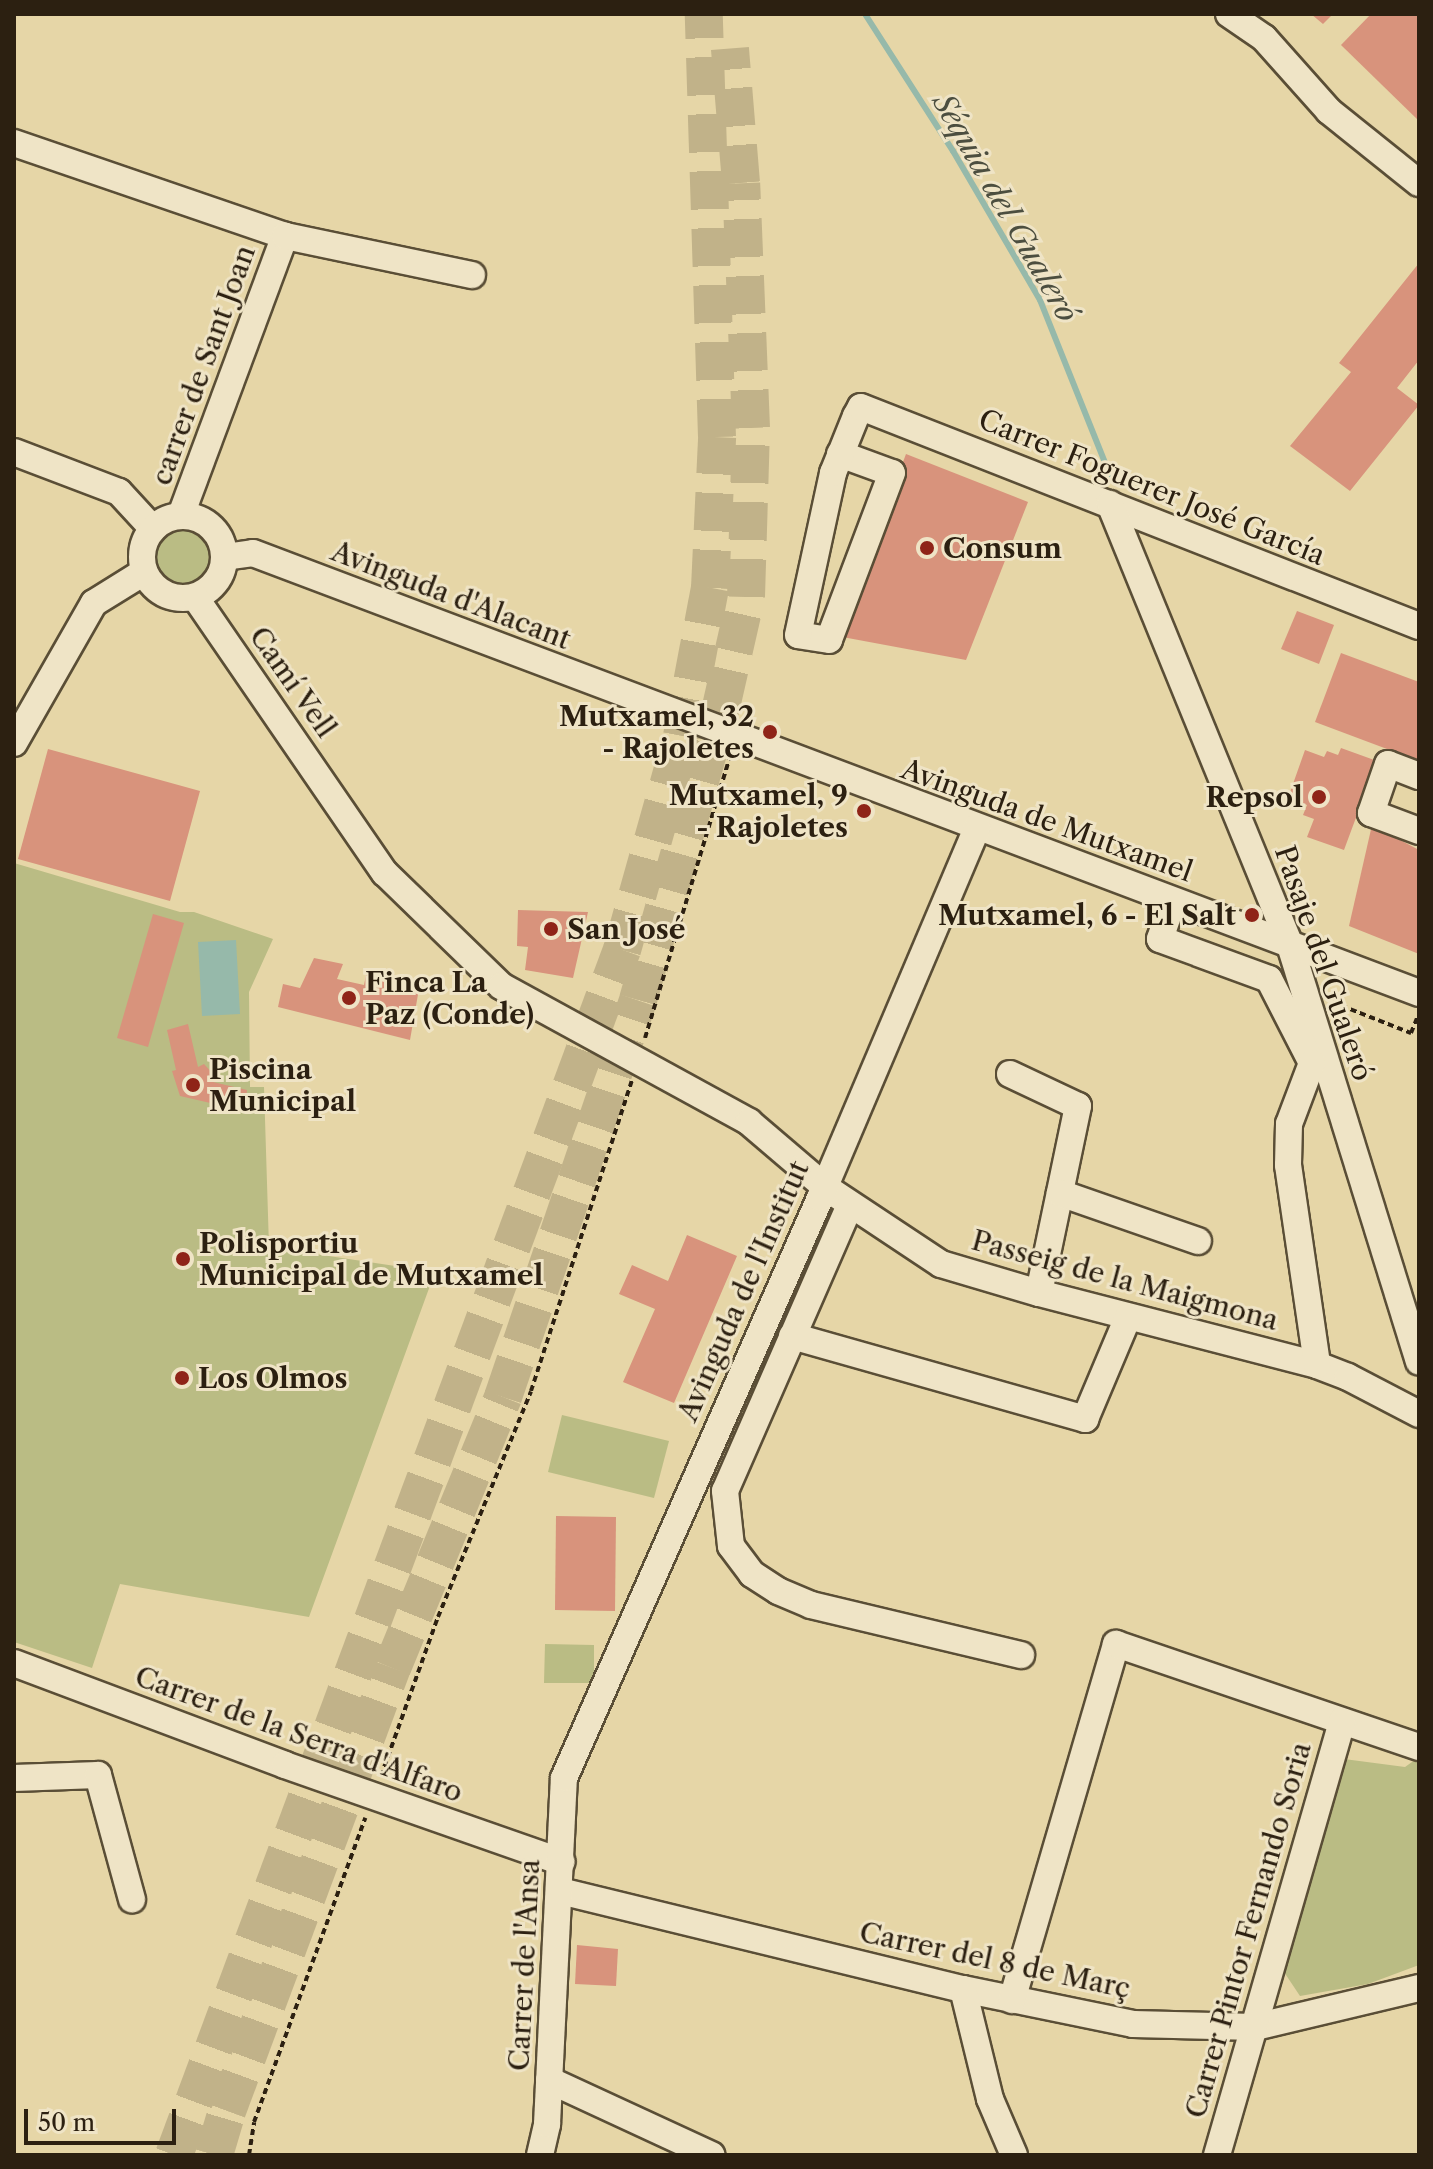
<!DOCTYPE html>
<html>
<head>
<meta charset="utf-8">
<style>
	body { margin:0 }
	#map { position:relative; width:1433px; height:2169px; overflow:hidden; background:#e6d6a7; font-family:"Libre Caslon Text",serif }
	div>[style] { position:absolute }
	.green>* { inset:0; background:#babc84 }
	.round { border-radius:50% }
	.water>* { inset:0; background:#96b9aa }
	.stream>* { height:6px; margin:-3px; padding:0 3px; transform-origin:3px; border-radius:3px; background:#96b9aa }
	.building>* { inset:0; background:#d8937c }
	.highway-tunnel>* { height:38px; margin-top:-19px; transform-origin:0; background:repeating-linear-gradient(90deg,#c1b289 0 38px,transparent 0 57px) }
	.path>* { height:4px; margin-top:-2px; transform-origin:0; background:repeating-linear-gradient(90deg,#2c2011 0 6px,transparent 0 10px) }
	.roads { filter:drop-shadow(2px 0 #5a4e36) drop-shadow(-2px 0 #5a4e36) drop-shadow(0 2px #5a4e36) drop-shadow(0 -2px #5a4e36) }
	.minor>* { height:26px; margin:-13px; padding:0 13px; transform-origin:13px; border-radius:13px; background:#efe4c6 }
	.minor>.ring { margin:-13px; padding:0; box-sizing:content-box; background:none; border:26px solid #efe4c6; border-radius:50% }
	.dots>* { width:22px; height:22px; translate:-50% -50%; box-sizing:border-box; border:4px solid #efe4c6; border-radius:50% }
	span { translate:-50% -50%; white-space:nowrap; text-align:center; line-height:1.15; -webkit-text-stroke:6px #efe4c6; paint-order:stroke }
	.street-label { font-size:28px; color:#2c2011 }
	.poi-label { font-size:28px; color:#2c2011; font-weight:700 }
	.left { translate:0 -50%; text-align:left }
	.right { translate:-100% -50%; text-align:right }
	.water-label { font-size:30px; color:#4c4e3f; font-style:italic }
	.frame { position:absolute; inset:0; border:16px solid #2c2011; pointer-events:none }
	.scale { position:absolute; left:24px; top:2109px; width:152px; height:36px; box-sizing:border-box; border:4px solid #2c2011; border-top:0; padding-left:10px; font-size:24px; line-height:28px; white-space:nowrap; color:#2c2011; -webkit-text-stroke:6px #efe4c6; paint-order:stroke }
</style>
</head>
<body>
<div id="map">
	<div class="green">
		<div class="round" style="left:151px;top:525px;width:64px;height:64px"></div>
		<div style="clip-path:polygon(14px 863px,180px 912px,194px 912px,273px 939px,249px 992px,250px 1087px,264px 1087px,269px 1247px,435px 1272px,309px 1617px,120px 1584px,92px 1668px,14px 1642px)"></div>
		<div style="clip-path:polygon(562px 1415px,669px 1441px,654px 1498px,548px 1472px)"></div>
		<div style="clip-path:polygon(545px 1644px,594px 1645px,594px 1683px,544px 1683px)"></div>
		<div style="clip-path:polygon(1419px 1757px,1419px 1965px,1368px 1984px,1300px 1996px,1284px 1972px,1344px 1759px,1405px 1767px)"></div>
	</div>
	<div class="water">
		<div style="clip-path:polygon(236px 940px,240px 1014px,202px 1016px,198px 942px)"></div>
	</div>
	<div class="stream">
		<div style="left:865px;top:14px;width:163px;rotate:57.3deg"></div>
		<div style="left:953px;top:151px;width:173px;rotate:59.7deg"></div>
		<div style="left:1040px;top:300px;width:188px;rotate:68.2deg"></div>
	</div>
	<div class="building">
		<div style="clip-path:polygon(1311px 14px,1333px 14px,1323px 24px)"></div>
		<div style="clip-path:polygon(1371px 14px,1419px 14px,1419px 121px,1341px 45px)"></div>
		<div style="clip-path:polygon(1419px 263px,1419px 360px,1397px 388px,1419px 405px,1350px 491px,1290px 446px,1351px 372px,1339px 363px)"></div>
		<div style="clip-path:polygon(906px 454px,1028px 502px,966px 660px,837px 636px)"></div>
		<div style="clip-path:polygon(1297px 611px,1334px 625px,1319px 664px,1281px 649px)"></div>
		<div style="clip-path:polygon(1341px 653px,1419px 682px,1419px 761px,1315px 722px)"></div>
		<div style="clip-path:polygon(1341px 748px,1377px 761px,1344px 850px,1307px 837px,1314px 819px,1303px 815px,1307px 805px,1288px 798px,1305px 750px,1324px 757px,1327px 751px,1338px 755px)"></div>
		<div style="clip-path:polygon(48px 749px,200px 791px,170px 901px,18px 859px)"></div>
		<div style="clip-path:polygon(1372px 825px,1419px 850px,1419px 954px,1349px 926px)"></div>
		<div style="clip-path:polygon(518px 910px,588px 912px,573px 978px,525px 970px,528px 947px,517px 946px)"></div>
		<div style="clip-path:polygon(153px 914px,184px 923px,148px 1047px,117px 1038px)"></div>
		<div style="clip-path:polygon(314px 958px,343px 964px,337px 979px,364px 985px,367px 970px,420px 983px,410px 1040px,278px 1007px,283px 984px,300px 988px)"></div>
		<div style="clip-path:polygon(188px 1024px,198px 1067px,204px 1064px,215px 1076px,213px 1082px,247px 1090px,245px 1111px,180px 1096px,172px 1071px,176px 1070px,167px 1030px)"></div>
		<div style="clip-path:polygon(687px 1235px,737px 1256px,674px 1403px,623px 1382px,655px 1309px,619px 1294px,632px 1265px,668px 1281px)"></div>
		<div style="clip-path:polygon(556px 1516px,616px 1517px,615px 1611px,555px 1610px)"></div>
		<div style="clip-path:polygon(577px 1945px,618px 1949px,616px 1986px,575px 1984px)"></div>
	</div>
	<div class="highway-tunnel">
		<div style="left:174px;top:2155px;width:1286px;rotate:-69.61deg"></div>
		<div style="left:622px;top:950px;width:222px;rotate:-74.3deg"></div>
		<div style="left:682px;top:736px;width:151px;rotate:-79.3deg"></div>
		<div style="left:710px;top:588px;width:151px;rotate:-87.3deg"></div>
		<div style="left:717px;top:437px;width:423px;rotate:-91.8deg"></div>
		<div style="left:214px;top:2155px;width:46px;rotate:-73.5deg"></div>
		<div style="left:227px;top:2111px;width:473px;rotate:-69.6deg"></div>
		<div style="left:392px;top:1668px;width:293px;rotate:-67.7deg"></div>
		<div style="left:503px;top:1397px;width:419px;rotate:-71.2deg"></div>
		<div style="left:638px;top:1000px;width:305px;rotate:-74.2deg"></div>
		<div style="left:721px;top:707px;width:113px;rotate:-77.2deg"></div>
		<div style="left:746px;top:597px;width:169px;rotate:-88.3deg"></div>
		<div style="left:751px;top:428px;width:245px;rotate:-92.3deg"></div>
		<div style="left:741px;top:183px;width:135px;rotate:-94.7deg"></div>
	</div>
	<div class="path">
		<div style="left:1332px;top:1002px;width:85px;rotate:21.4deg"></div>
		<div style="left:1411px;top:1033px;width:18px;rotate:-68deg"></div>
		<div style="left:645px;top:1038px;width:295px;rotate:-73.2deg"></div>
		<div style="left:381px;top:1776px;width:169px;rotate:-70.3deg"></div>
		<div style="left:438px;top:1617px;width:244px;rotate:-67.6deg"></div>
		<div style="left:531px;top:1391px;width:326px;rotate:-72deg"></div>
		<div style="left:249px;top:2155px;width:33px;rotate:-81deg"></div>
		<div style="left:254px;top:2122px;width:324px;rotate:-69.9deg"></div>
	</div>
	<div class="roads">
		<div class="minor">
			<div style="left:1229px;top:14px;width:42px;rotate:34.4deg"></div>
			<div style="left:1264px;top:38px;width:98px;rotate:48.3deg"></div>
			<div style="left:1329px;top:111px;width:115px;rotate:38.7deg"></div>
			<div style="left:14px;top:143px;width:287px;rotate:18.9deg"></div>
			<div style="left:14px;top:452px;width:112px;rotate:20.9deg"></div>
			<div style="left:119px;top:492px;width:50px;rotate:47.4deg"></div>
			<div style="left:840px;top:454px;width:55px;rotate:20.1deg"></div>
			<div style="left:892px;top:473px;width:178px;rotate:110.7deg"></div>
			<div style="left:829px;top:640px;width:31px;rotate:-171deg"></div>
			<div style="left:798px;top:635px;width:166px;rotate:-77.8deg"></div>
			<div style="left:833px;top:473px;width:61px;rotate:-68deg"></div>
			<div style="left:856px;top:416px;width:10px;rotate:-61deg"></div>
			<div style="left:861px;top:407px;width:599px;rotate:21.43deg"></div>
			<div style="left:1110px;top:504px;width:476px;rotate:67.8deg"></div>
			<div style="left:1290px;top:945px;width:436px;rotate:72.8deg"></div>
			<div style="left:181px;top:515px;width:298px;rotate:-69.6deg"></div>
			<div style="left:285px;top:236px;width:191px;rotate:11.8deg"></div>
			<div class="ring" style="left:142px;top:516px;width:56px;height:56px"></div>
			<div style="left:225px;top:557px;width:28px;rotate:-8deg"></div>
			<div style="left:253px;top:553px;width:1246px;rotate:20.67deg"></div>
			<div style="left:195px;top:597px;width:335px;rotate:55.5deg"></div>
			<div style="left:385px;top:873px;width:162px;rotate:44.2deg"></div>
			<div style="left:501px;top:986px;width:283px;rotate:28.7deg"></div>
			<div style="left:749px;top:1122px;width:100px;rotate:40.5deg"></div>
			<div style="left:825px;top:1187px;width:139px;rotate:33.6deg"></div>
			<div style="left:941px;top:1264px;width:102px;rotate:16.5deg"></div>
			<div style="left:1039px;top:1293px;width:287px;rotate:14.5deg"></div>
			<div style="left:1317px;top:1365px;width:33px;rotate:21deg"></div>
			<div style="left:1348px;top:1377px;width:80px;rotate:27.5deg"></div>
			<div style="left:14px;top:743px;width:161px;rotate:-60.3deg"></div>
			<div style="left:94px;top:603px;width:59px;rotate:-31.8deg"></div>
			<div style="left:1419px;top:776px;width:33px;rotate:-159deg"></div>
			<div style="left:1388px;top:764px;width:52px;rotate:109.1deg"></div>
			<div style="left:1371px;top:813px;width:51px;rotate:20.6deg"></div>
			<div style="left:1173px;top:901px;width:40px;rotate:108.9deg"></div>
			<div style="left:1160px;top:939px;width:116px;rotate:20.2deg"></div>
			<div style="left:1269px;top:979px;width:94px;rotate:62.9deg"></div>
			<div style="left:1312px;top:1063px;width:65px;rotate:110.7deg"></div>
			<div style="left:1289px;top:1124px;width:41px;rotate:91.4deg"></div>
			<div style="left:1288px;top:1165px;width:202px;rotate:81.7deg"></div>
			<div style="left:1010px;top:1074px;width:75px;rotate:25.2deg"></div>
			<div style="left:1078px;top:1106px;width:191px;rotate:101.8deg"></div>
			<div style="left:1060px;top:1193px;width:146px;rotate:19.2deg"></div>
			<div style="left:850px;top:1205px;width:312px;rotate:113.6deg"></div>
			<div style="left:725px;top:1491px;width:55px;rotate:83.8deg"></div>
			<div style="left:731px;top:1546px;width:35px;rotate:53deg"></div>
			<div style="left:752px;top:1574px;width:31px;rotate:33deg"></div>
			<div style="left:778px;top:1591px;width:36px;rotate:23deg"></div>
			<div style="left:811px;top:1605px;width:216px;rotate:13.4deg"></div>
			<div style="left:792px;top:1336px;width:305px;rotate:15.8deg"></div>
			<div style="left:1085px;top:1419px;width:111px;rotate:-67.1deg"></div>
			<div style="left:14px;top:1663px;width:290px;rotate:20.6deg"></div>
			<div style="left:285px;top:1765px;width:293px;rotate:19.3deg"></div>
			<div style="left:14px;top:1778px;width:84px;rotate:-2deg"></div>
			<div style="left:98px;top:1775px;width:129px;rotate:74.7deg"></div>
			<div style="left:560px;top:1891px;width:415px;rotate:13.7deg"></div>
			<div style="left:963px;top:1989px;width:174px;rotate:11.6deg"></div>
			<div style="left:1133px;top:2024px;width:122px;rotate:1.4deg"></div>
			<div style="left:1255px;top:2027px;width:169px;rotate:-13.4deg"></div>
			<div style="left:963px;top:1989px;width:113px;rotate:76.2deg"></div>
			<div style="left:990px;top:2099px;width:61px;rotate:66.8deg"></div>
			<div style="left:1012px;top:2000px;width:371px;rotate:-73.7deg"></div>
			<div style="left:1116px;top:1644px;width:320px;rotate:18.8deg"></div>
			<div style="left:549px;top:2080px;width:179px;rotate:24.8deg"></div>
			<div style="left:540px;top:2155px;width:32px;rotate:-77deg"></div>
			<div style="left:547px;top:2124px;width:346px;rotate:-87.2deg"></div>
			<div style="left:564px;top:1778px;width:634px;rotate:-66.18deg"></div>
			<div style="left:820px;top:1198px;width:402px;rotate:-67deg"></div>
			<div style="left:1217px;top:2155px;width:451px;rotate:-73.9deg"></div>
		</div>
	</div>
	<div class="dots">
		<div style="left:927px;top:548px;background:#8f2418"></div>
		<div style="left:770px;top:732px;background:#8f2418"></div>
		<div style="left:1319px;top:797px;background:#8f2418"></div>
		<div style="left:864px;top:811px;background:#8f2418"></div>
		<div style="left:1252px;top:915px;background:#8f2418"></div>
		<div style="left:551px;top:929px;background:#8f2418"></div>
		<div style="left:349px;top:998px;background:#8f2418"></div>
		<div style="left:193px;top:1085px;background:#8f2418"></div>
		<div style="left:183px;top:1259px;background:#8f2418"></div>
		<div style="left:182px;top:1378px;background:#8f2418"></div>
	</div>
	<div class="street-label">
		<span style="left:203px;top:365px;rotate:-70deg">carrer de Sant Joan</span>
		<span style="left:1152px;top:487px;rotate:22deg">Carrer Foguerer José García</span>
		<span style="left:451px;top:595px;rotate:21deg">Avinguda d'Alacant</span>
		<span style="left:293px;top:682px;rotate:55deg">Camí Vell</span>
		<span style="left:1047px;top:820px;rotate:20deg">Avinguda de Mutxamel</span>
		<span style="left:1324px;top:963px;rotate:71deg">Pasaje del Gualeró</span>
		<span style="left:1125px;top:1280px;rotate:15deg">Passeig de la Maigmona</span>
		<span style="left:743px;top:1291px;rotate:-66deg">Avinguda de l'Institut</span>
		<span style="left:299px;top:1734px;rotate:20deg">Carrer de la Serra d'Alfaro</span>
		<span style="left:1248px;top:1930px;rotate:-74deg">Carrer Pintor Fernando Soria</span>
		<span style="left:995px;top:1960px;rotate:12deg">Carrer del 8 de Març</span>
		<span style="left:524px;top:1965px;rotate:-87deg">Carrer de l'Ansa</span>
	</div>
	<div class="poi-label">
		<span class="left" style="left:943px;top:548px">Consum</span>
		<span class="right" style="left:754px;top:732px">Mutxamel, 32<br>- Rajoletes</span>
		<span class="right" style="left:848px;top:811px">Mutxamel, 9<br>- Rajoletes</span>
		<span class="right" style="left:1303px;top:797px">Repsol</span>
		<span class="right" style="left:1236px;top:915px">Mutxamel, 6 - El Salt</span>
		<span class="left" style="left:567px;top:929px">San José</span>
		<span class="left" style="left:365px;top:998px">Finca La<br>Paz (Conde)</span>
		<span class="left" style="left:209px;top:1085px">Piscina<br>Municipal</span>
		<span class="left" style="left:199px;top:1259px">Polisportiu<br>Municipal de Mutxamel</span>
		<span class="left" style="left:198px;top:1378px">Los Olmos</span>
	</div>
	<div class="water-label">
		<span style="left:1005px;top:208px;rotate:60deg">Séquia del Gualeró</span>
	</div>
	<div class="frame"></div>
	<div class="scale">50 m</div>
</div>
</body>
</html>
